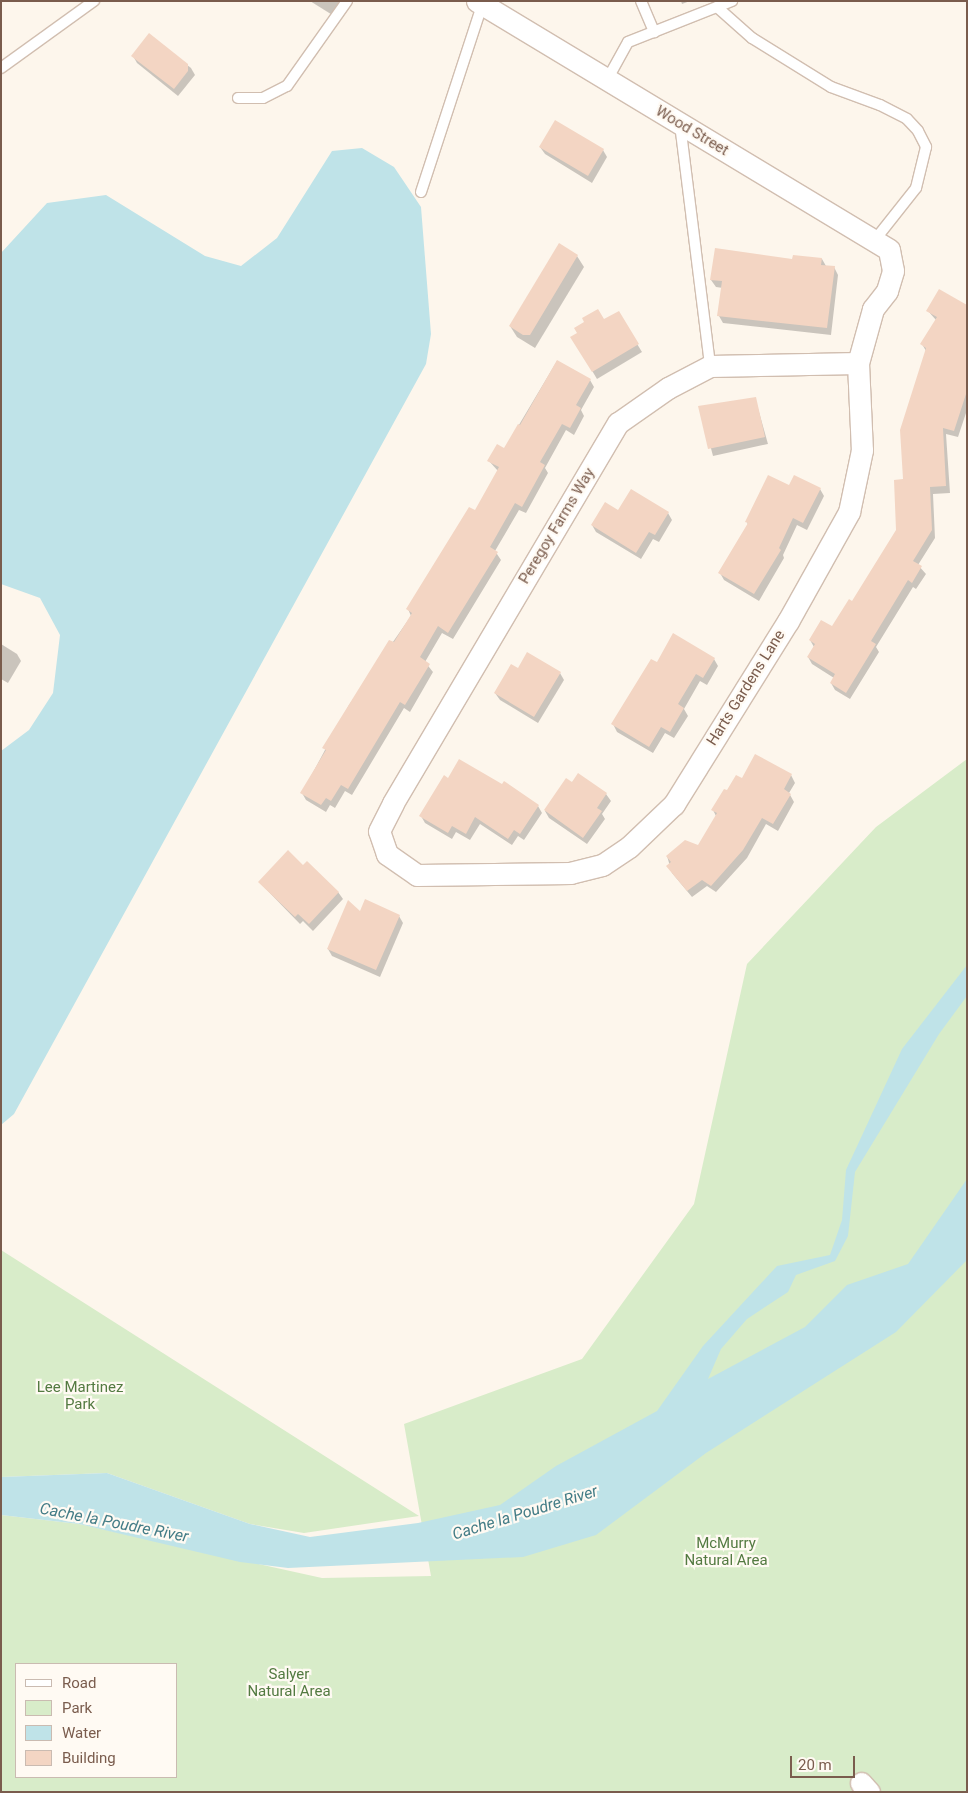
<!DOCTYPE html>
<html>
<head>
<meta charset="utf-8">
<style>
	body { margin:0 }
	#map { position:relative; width:968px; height:1793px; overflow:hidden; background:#fdf6ec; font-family:Roboto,sans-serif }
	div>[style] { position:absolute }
	.green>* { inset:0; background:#d8ecc9 }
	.water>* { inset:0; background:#bfe3e8 }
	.shadow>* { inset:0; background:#0003 }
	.building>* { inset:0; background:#f3d5c3 }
	.roads { filter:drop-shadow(1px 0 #d1beb0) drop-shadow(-1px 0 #d1beb0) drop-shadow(0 1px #d1beb0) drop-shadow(0 -1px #d1beb0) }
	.service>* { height:10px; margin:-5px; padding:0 5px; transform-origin:5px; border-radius:5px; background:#fff }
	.minor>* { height:21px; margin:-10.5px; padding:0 10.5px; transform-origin:10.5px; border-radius:10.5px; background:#fff }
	span { translate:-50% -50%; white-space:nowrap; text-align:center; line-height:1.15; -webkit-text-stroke:4.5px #fffaf3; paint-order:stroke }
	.street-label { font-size:15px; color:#7a5c4d }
	.park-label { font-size:15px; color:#537a41 }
	.water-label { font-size:16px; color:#437c86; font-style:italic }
	.frame { position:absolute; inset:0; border:2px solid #7a5c4d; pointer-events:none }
	.legend { position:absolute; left:15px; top:1663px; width:162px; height:115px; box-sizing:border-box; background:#fffaf3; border:1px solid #cabbb1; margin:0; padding:6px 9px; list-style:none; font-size:15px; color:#7a5c4d }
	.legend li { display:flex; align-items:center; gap:10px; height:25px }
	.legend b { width:25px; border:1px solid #cabbb1 }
	.scale { position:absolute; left:790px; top:1756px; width:65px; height:22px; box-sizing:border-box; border:2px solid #7a5c4d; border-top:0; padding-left:6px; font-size:15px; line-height:18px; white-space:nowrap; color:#7a5c4d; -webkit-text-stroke:4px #fffaf3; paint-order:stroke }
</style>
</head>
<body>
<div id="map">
	<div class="green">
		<div style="clip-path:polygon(evenodd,967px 759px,967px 1792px,1px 1792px,1px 1515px,79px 1524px,322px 1578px,431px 1576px,404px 1424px,582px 1359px,694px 1204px,747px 964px,876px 827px,967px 759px,16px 1664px,176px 1664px,176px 1777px,16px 1777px,16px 1664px)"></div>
		<div style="clip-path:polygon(1px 1250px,419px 1516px,304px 1533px,250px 1524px,107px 1473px,1px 1477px)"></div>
	</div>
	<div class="water">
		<div style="clip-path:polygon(362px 148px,394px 167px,421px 207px,431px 334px,426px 364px,14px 1114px,1px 1125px,1px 751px,29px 730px,53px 693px,60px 635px,40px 598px,1px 584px,1px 253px,47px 203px,106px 195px,205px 256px,241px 266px,277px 238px,332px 151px)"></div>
		<div style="clip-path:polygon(967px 965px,967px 996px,939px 1034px,855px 1172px,848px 1236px,835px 1261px,796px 1275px,788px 1292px,747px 1319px,721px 1349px,708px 1379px,805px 1327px,847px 1285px,908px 1264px,967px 1179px,967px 1260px,896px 1332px,706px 1453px,596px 1535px,523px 1557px,288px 1568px,240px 1562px,79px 1524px,1px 1515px,1px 1477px,107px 1473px,250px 1524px,310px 1537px,418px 1523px,500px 1505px,556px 1466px,657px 1411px,703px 1346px,777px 1266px,830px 1255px,842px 1220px,846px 1170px,902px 1049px)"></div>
	</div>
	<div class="shadow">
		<div style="clip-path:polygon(310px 1px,344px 1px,334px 16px)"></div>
		<div style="clip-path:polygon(681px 1px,690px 1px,682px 4px)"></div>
		<div style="clip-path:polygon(149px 35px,191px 68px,195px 75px,178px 96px,137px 63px,133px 56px)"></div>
		<div style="clip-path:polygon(540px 147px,603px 150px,607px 157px,592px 183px,545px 154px)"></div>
		<div style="clip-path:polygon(577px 256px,584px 267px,535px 348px,517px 337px,510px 326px)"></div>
		<div style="clip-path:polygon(822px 259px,826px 266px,834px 267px,838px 275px,831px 335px,723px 323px,719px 316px,723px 288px,716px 287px,711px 280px,793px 260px)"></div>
		<div style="clip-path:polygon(967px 307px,967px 410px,958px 437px,946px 434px,950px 493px,933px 494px,935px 538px,918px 565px,926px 574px,916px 589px,913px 587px,876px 647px,879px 652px,850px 699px,835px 690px,831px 683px,834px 678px,812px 664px,808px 657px,814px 647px,810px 640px,832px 628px,852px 603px,897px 530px,926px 351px,922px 344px,936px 320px,928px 311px)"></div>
		<div style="clip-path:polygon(618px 313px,642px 352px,597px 379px,572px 337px)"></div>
		<div style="clip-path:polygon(557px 361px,590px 380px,594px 387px,581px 410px,584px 416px,574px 435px,566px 430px,545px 468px,548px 473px,526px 513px,519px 510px,495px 551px,501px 560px,453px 639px,442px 633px,425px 662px,433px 672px,410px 712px,404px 708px,352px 795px,345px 791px,335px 808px,330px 805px,326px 812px,306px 800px,302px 793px,349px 705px,411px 616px,408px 609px,475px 512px,498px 471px,489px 461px,504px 450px)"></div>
		<div style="clip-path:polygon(755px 398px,768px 444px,713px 456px,700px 407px)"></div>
		<div style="clip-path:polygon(790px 487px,820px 489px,824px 496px,807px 530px,797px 525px,783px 555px,784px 558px,759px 601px,724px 580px,720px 573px,748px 525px,747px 522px)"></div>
		<div style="clip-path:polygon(619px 512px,668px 513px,672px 520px,659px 542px,653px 539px,641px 559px,596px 532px,592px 525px)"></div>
		<div style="clip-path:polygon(1px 644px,17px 654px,21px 661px,8px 683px,1px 679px)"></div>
		<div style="clip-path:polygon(714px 659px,718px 666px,707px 685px,700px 681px,684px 709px,688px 716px,674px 738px,665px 733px,653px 753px,617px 732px,613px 724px,657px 663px)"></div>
		<div style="clip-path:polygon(518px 670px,560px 673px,564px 680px,538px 723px,500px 700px,495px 693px)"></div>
		<div style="clip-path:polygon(579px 775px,606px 794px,611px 801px,602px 814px,605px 819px,587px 844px,549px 818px,545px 811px)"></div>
		<div style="clip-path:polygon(791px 775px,795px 783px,789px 793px,794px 802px,778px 831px,766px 824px,747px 858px,716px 892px,707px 886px,692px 897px,672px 873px,667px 856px,698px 847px,716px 816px,713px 810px,742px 780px)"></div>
		<div style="clip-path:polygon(449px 779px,538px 806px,542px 813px,524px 840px,518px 836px,512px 845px,480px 824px,470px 840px,456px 832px,452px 839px,425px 823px,421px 816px)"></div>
		<div style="clip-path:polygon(304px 867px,338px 892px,343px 899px,313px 931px,303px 921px,300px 924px,260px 883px)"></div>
		<div style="clip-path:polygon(360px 913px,399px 916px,403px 923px,380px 977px,332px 956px,328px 949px)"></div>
	</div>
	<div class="building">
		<div style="clip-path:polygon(149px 33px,188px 64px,188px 71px,174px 89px,131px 56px)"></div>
		<div style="clip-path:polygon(555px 120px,604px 149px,588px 176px,539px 147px)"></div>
		<div style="clip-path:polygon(559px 243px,578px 255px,530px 335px,523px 335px,509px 326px)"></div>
		<div style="clip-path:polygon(715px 248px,792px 259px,793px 255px,822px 258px,821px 265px,835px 266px,827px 328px,717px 316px,722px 281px,710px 280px)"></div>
		<div style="clip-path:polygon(939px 289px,967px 305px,967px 391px,954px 431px,943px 428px,946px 486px,930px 487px,932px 530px,913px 561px,922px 566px,912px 583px,908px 580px,871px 641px,876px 644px,846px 693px,830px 683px,835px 674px,807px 657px,815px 644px,809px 640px,821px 620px,832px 626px,849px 599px,852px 601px,896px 530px,894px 480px,903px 479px,900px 430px,926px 348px,920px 344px,937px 317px,926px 311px)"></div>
		<div style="clip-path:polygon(598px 309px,604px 319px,619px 311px,639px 344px,592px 372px,570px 337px,577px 333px,574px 328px,584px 322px,582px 318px)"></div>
		<div style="clip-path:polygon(557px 360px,591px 379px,576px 405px,581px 408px,570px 428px,562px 424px,540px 462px,545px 465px,522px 507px,515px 503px,490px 547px,498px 552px,448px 633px,438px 626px,420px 657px,430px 664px,405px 705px,400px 702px,348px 789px,341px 785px,331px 801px,326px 798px,321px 805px,300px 793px,326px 750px,322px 748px,389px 640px,394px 642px,412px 613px,406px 609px,469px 507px,475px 510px,499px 467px,487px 461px,497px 444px,504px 448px,518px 424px,520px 425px)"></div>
		<div style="clip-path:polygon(756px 397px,765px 437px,708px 449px,698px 406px)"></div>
		<div style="clip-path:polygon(768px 475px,789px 485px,794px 475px,821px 488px,803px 523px,793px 518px,779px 548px,781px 550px,754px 594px,718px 573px,748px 523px,745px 522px)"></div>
		<div style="clip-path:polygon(631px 489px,669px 512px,655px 535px,649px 532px,636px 553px,591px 525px,605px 502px,618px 510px)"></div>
		<div style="clip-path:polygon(673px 633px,715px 658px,703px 678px,696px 674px,678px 704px,684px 708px,670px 732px,661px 727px,649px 747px,611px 724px,651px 659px,657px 662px)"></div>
		<div style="clip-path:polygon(527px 652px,561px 672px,534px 717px,494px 693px,511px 664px,518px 668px)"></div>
		<div style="clip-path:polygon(755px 754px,792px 774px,784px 789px,791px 794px,773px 824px,762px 818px,743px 850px,711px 886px,702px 880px,687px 891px,666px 866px,671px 862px,666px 856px,685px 840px,698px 845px,717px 813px,711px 810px,724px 789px,727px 790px,736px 775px,742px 778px)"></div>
		<div style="clip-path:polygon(459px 759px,502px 784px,504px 781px,539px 805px,520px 834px,514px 830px,508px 839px,475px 817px,466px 834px,452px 826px,448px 833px,419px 816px,444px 775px,448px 778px)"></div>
		<div style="clip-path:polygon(578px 773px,607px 793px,597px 808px,602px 811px,583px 838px,544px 810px,566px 778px,572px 782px)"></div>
		<div style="clip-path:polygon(288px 850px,303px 865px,307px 861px,339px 892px,309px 924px,298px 914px,295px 917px,258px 882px)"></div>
		<div style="clip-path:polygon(365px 899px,400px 915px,376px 970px,327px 949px,348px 900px,360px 911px)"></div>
	</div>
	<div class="roads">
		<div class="service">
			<div style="left:641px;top:1px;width:34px;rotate:67deg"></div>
			<div style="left:717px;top:7px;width:47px;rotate:41.5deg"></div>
			<div style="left:752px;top:38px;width:93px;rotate:31.8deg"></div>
			<div style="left:831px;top:87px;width:52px;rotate:20.2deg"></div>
			<div style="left:880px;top:105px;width:30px;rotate:27deg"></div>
			<div style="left:907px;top:119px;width:16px;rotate:47deg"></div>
			<div style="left:918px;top:131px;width:18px;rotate:63deg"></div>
			<div style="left:926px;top:147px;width:42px;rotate:103.7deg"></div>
			<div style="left:916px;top:188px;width:68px;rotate:128.4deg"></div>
			<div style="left:1px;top:68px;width:115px;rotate:-35.8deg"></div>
			<div style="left:607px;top:80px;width:43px;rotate:-61.1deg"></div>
			<div style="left:628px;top:42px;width:112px;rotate:-21.5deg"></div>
			<div style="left:238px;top:98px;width:25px"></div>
			<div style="left:263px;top:98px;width:27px;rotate:-27deg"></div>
			<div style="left:287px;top:86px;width:104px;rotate:-54.8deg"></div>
			<div style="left:680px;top:124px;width:244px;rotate:82.9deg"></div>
			<div style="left:421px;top:192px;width:197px;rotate:-71.9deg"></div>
		</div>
		<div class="minor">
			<div style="left:477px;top:1px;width:481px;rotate:31.1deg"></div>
			<div style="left:889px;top:250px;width:21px;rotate:79deg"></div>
			<div style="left:893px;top:271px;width:21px;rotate:107deg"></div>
			<div style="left:887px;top:291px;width:23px;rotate:128deg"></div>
			<div style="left:873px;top:309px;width:56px;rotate:105.5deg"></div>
			<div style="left:858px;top:363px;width:87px;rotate:87.4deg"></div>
			<div style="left:862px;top:450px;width:63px;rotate:101.8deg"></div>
			<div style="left:849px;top:512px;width:125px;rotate:119.2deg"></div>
			<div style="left:788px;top:621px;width:216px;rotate:121.9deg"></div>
			<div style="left:674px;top:804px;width:62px;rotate:136.3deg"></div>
			<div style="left:629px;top:847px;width:32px;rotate:146deg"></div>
			<div style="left:602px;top:865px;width:32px;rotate:166deg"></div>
			<div style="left:571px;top:873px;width:154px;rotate:179.3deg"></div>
			<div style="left:417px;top:875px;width:37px;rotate:-145deg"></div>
			<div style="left:387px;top:854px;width:24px;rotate:-109deg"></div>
			<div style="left:379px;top:831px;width:31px;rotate:-63deg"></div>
			<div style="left:393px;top:803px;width:442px;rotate:-59.4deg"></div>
			<div style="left:618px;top:423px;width:61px;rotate:-35deg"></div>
			<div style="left:668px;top:388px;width:47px;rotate:-27.6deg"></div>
			<div style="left:710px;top:366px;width:148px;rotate:-1.2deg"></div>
			<div style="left:861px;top:1783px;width:12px;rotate:48deg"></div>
		</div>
	</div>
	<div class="street-label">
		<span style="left:692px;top:131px;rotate:31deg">Wood Street</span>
		<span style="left:557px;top:526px;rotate:-59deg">Peregoy Farms Way</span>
		<span style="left:746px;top:688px;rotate:-58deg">Harts Gardens Lane</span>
	</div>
	<div class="park-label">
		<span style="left:80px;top:1396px">Lee Martinez<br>Park</span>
		<span style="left:726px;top:1552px">McMurry<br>Natural Area</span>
		<span style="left:289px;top:1683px">Salyer<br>Natural Area</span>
	</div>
	<div class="water-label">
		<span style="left:525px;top:1513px;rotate:-17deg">Cache la Poudre River</span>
		<span style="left:114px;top:1523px;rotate:11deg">Cache la Poudre River</span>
	</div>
	<div class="frame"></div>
	<ul class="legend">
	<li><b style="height:6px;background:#fff"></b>Road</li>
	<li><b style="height:14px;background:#d8ecc9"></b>Park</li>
	<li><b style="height:14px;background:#bfe3e8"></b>Water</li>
	<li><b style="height:14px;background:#f3d5c3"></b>Building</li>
	</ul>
	<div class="scale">20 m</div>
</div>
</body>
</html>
